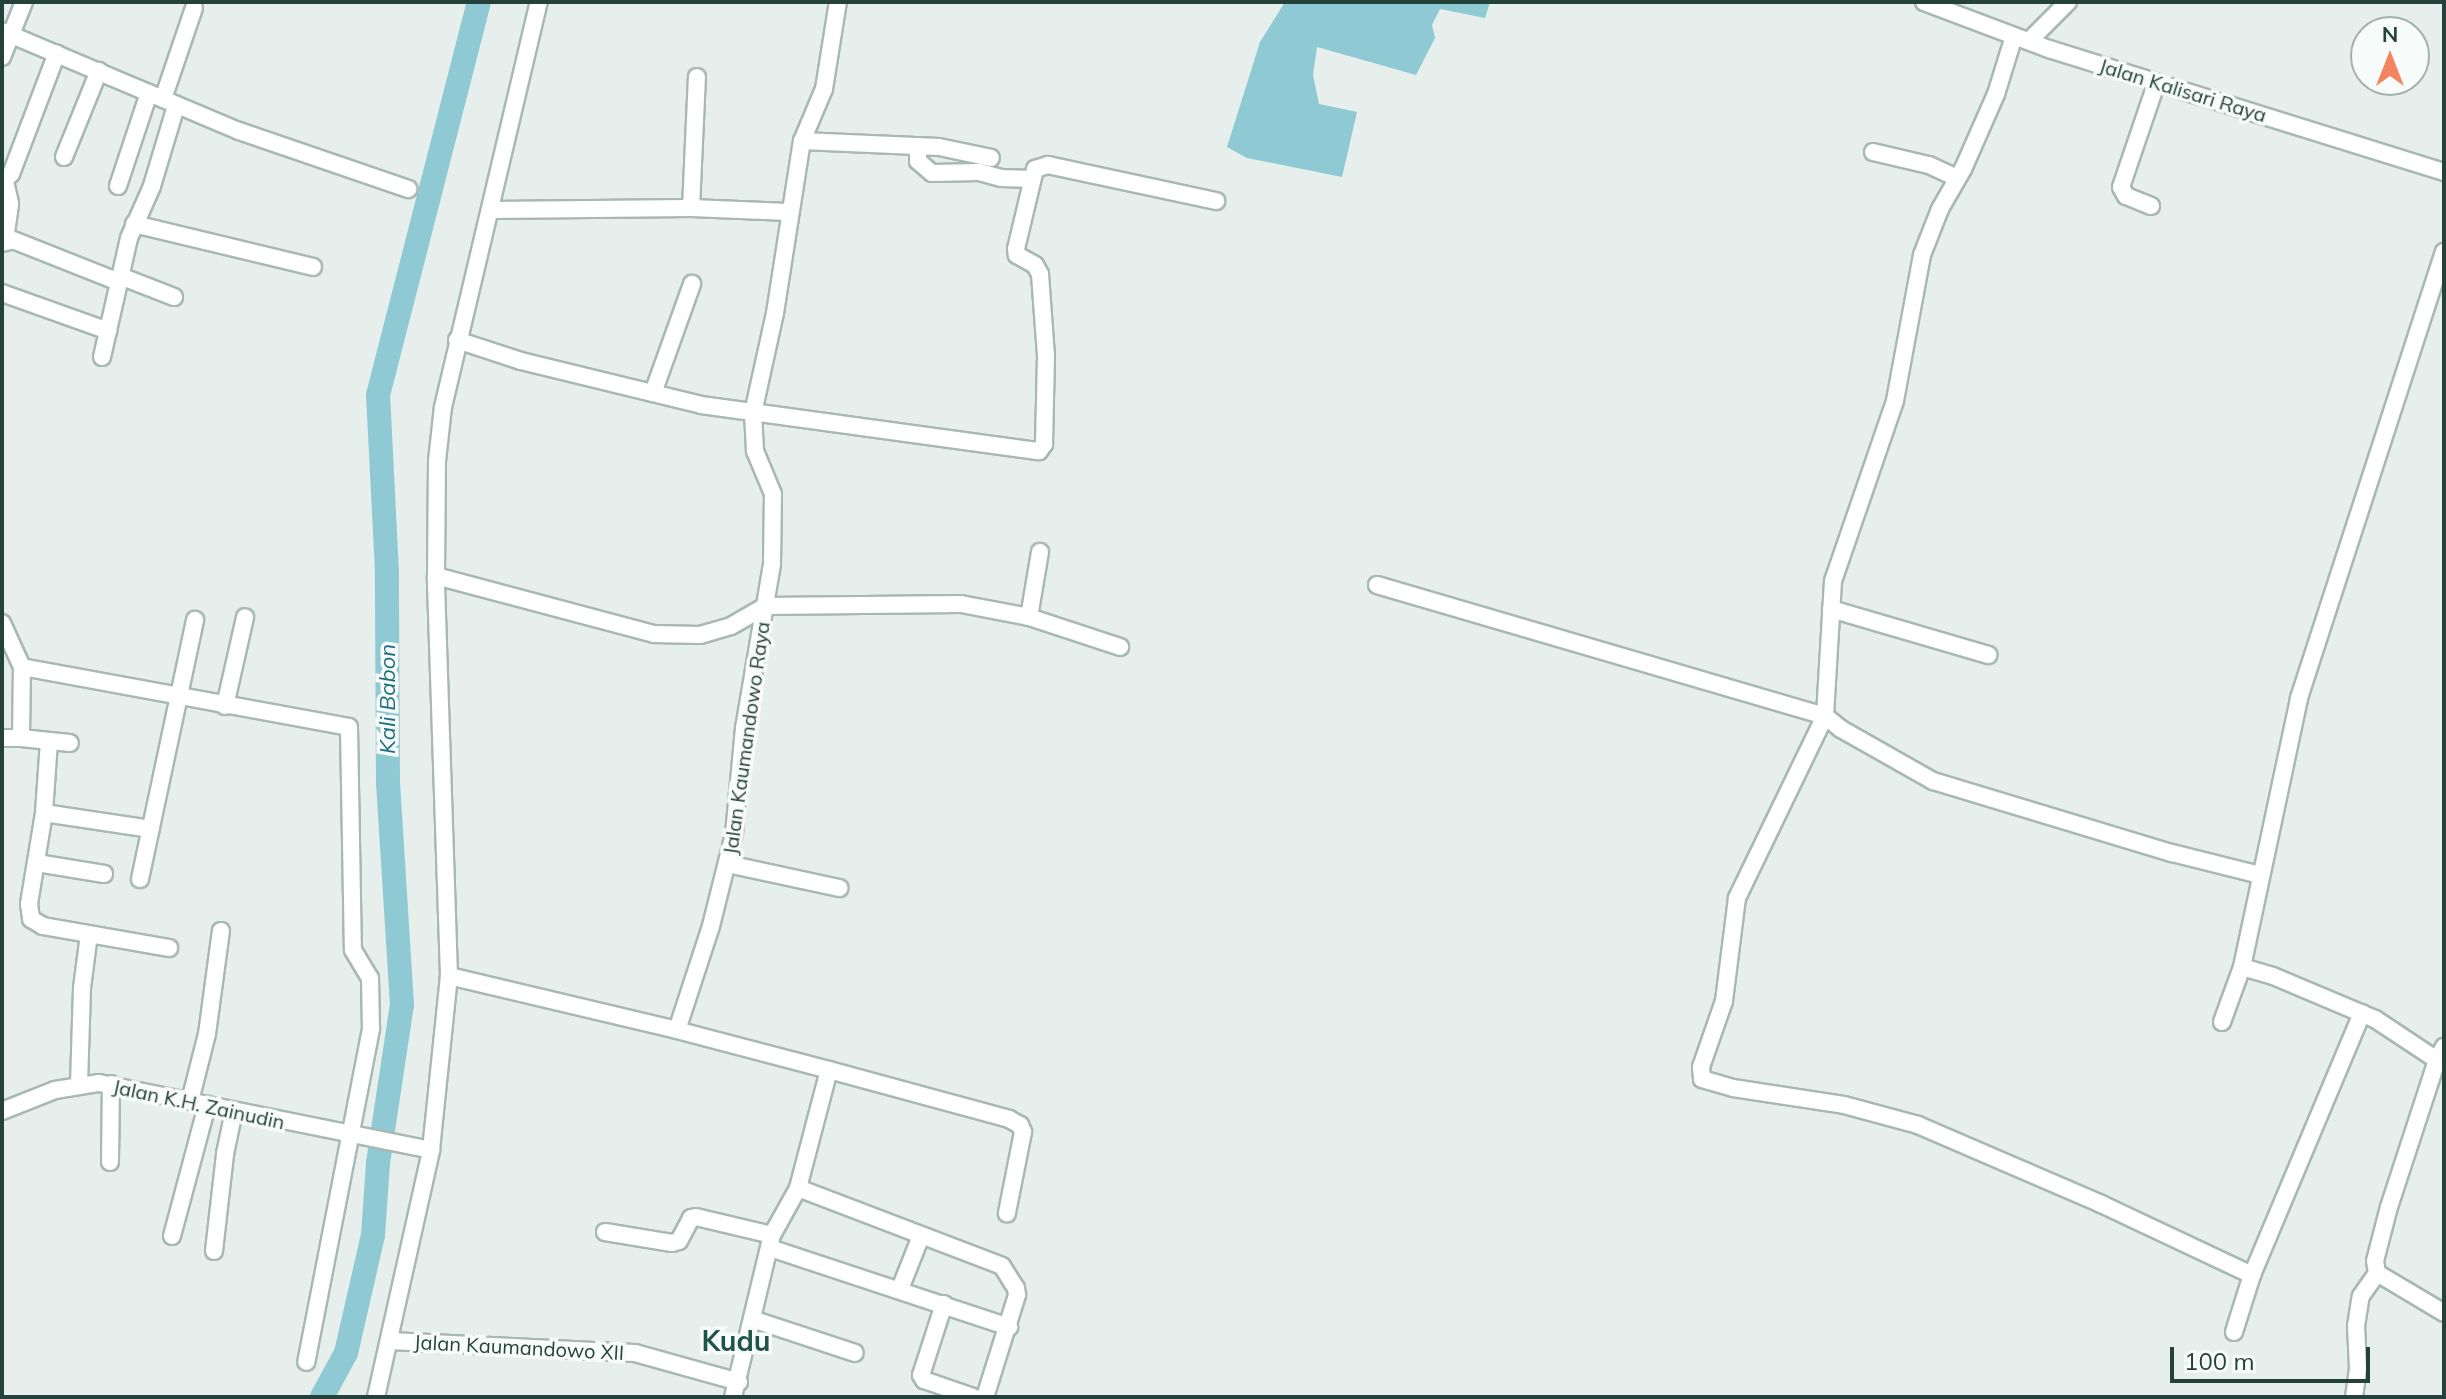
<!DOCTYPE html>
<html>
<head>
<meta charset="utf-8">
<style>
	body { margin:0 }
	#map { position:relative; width:2446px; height:1399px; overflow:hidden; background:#e6efeb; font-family:Mulish,sans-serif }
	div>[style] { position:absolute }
	.water>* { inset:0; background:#8ec9d4 }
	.river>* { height:24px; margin:-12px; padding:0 12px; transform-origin:12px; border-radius:12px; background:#8ec9d4 }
	.roads { filter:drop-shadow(2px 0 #a8b8b2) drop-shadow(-2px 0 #a8b8b2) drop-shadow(0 2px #a8b8b2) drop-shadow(0 -2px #a8b8b2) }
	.minor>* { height:16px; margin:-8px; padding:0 8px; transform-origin:8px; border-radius:8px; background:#fff }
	span { translate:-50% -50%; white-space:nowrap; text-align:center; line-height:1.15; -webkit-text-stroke:7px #f7fbf9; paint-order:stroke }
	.street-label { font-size:20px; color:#24423a }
	.water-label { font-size:22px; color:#1c6f80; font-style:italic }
	.district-label { font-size:28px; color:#1f5548; font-weight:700 }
	.frame { position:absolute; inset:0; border:4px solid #24423a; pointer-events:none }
	.north { position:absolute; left:2350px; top:16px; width:80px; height:80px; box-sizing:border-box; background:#f7fbf9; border:2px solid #a3b1ad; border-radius:50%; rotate:0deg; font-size:22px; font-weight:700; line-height:32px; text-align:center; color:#24423a }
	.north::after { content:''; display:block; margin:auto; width:28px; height:36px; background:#f4845f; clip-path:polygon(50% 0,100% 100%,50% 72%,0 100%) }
	.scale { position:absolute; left:2170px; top:1347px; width:200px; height:36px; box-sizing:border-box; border:4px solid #24423a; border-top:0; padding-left:10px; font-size:24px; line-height:28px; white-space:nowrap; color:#24423a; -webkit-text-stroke:6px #f7fbf9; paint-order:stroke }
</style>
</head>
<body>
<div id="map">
	<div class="water">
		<div style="clip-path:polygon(1285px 2px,1490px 2px,1485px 18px,1440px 9px,1432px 25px,1435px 38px,1416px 75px,1317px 47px,1313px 75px,1319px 104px,1357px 112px,1342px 177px,1247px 158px,1227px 147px,1260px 42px)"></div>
	</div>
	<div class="river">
		<div style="left:322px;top:1397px;width:50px;rotate:-61.4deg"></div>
		<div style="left:346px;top:1353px;width:121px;rotate:-77.1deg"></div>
		<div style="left:373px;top:1235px;width:72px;rotate:-86deg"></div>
		<div style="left:378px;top:1163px;width:160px;rotate:-81.4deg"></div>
		<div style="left:402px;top:1005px;width:221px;rotate:-93.6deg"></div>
		<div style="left:388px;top:784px;width:212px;rotate:-90.3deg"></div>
		<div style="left:387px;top:572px;width:177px;rotate:-92.9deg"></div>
		<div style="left:378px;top:395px;width:406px;rotate:-75.6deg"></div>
	</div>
	<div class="roads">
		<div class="minor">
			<div style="left:1924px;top:2px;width:134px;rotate:20.6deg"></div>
			<div style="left:2049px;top:49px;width:414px;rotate:17.3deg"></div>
			<div style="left:2px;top:31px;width:257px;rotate:22.9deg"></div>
			<div style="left:239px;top:131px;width:179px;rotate:18.9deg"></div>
			<div style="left:2014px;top:36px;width:61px;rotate:107.2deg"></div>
			<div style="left:1996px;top:94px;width:82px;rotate:113.7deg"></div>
			<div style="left:1963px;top:169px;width:46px;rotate:119.9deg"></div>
			<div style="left:1940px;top:209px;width:49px;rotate:111.4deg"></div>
			<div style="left:1922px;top:255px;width:148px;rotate:100.5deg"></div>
			<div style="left:1895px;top:401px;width:190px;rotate:109deg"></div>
			<div style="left:1833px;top:581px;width:135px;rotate:93.4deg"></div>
			<div style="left:1825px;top:716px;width:202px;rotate:115.8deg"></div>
			<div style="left:1737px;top:898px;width:104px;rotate:97.2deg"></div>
			<div style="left:1724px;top:1001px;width:70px;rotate:109.2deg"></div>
			<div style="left:1701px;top:1067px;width:12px;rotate:85deg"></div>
			<div style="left:1702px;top:1079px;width:32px;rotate:16deg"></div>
			<div style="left:1733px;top:1088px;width:112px;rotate:8.7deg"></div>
			<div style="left:1844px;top:1105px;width:77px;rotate:15.1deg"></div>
			<div style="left:1918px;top:1125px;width:199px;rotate:23.3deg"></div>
			<div style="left:2101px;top:1204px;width:167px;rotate:25.2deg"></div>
			<div style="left:2252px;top:1275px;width:284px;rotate:-67.2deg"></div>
			<div style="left:2029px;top:41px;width:55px;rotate:-45deg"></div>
			<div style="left:2px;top:57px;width:59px;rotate:-68.2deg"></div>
			<div style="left:163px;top:99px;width:96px;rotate:-71.2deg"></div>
			<div style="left:802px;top:141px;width:137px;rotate:2.5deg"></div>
			<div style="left:939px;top:147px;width:53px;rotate:11.9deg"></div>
			<div style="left:918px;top:146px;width:15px;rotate:90deg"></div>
			<div style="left:918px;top:161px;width:18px;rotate:41deg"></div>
			<div style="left:932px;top:173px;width:47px;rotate:-1.2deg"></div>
			<div style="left:979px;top:172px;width:23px;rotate:15deg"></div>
			<div style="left:1001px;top:178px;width:31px;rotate:2deg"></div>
			<div style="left:1873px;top:152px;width:57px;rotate:13.1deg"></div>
			<div style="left:1929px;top:165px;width:31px;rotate:25deg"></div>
			<div style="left:64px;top:157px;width:93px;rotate:-67.9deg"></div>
			<div style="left:2px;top:181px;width:11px;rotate:-38deg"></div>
			<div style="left:11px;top:174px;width:129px;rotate:-69.2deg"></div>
			<div style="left:118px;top:186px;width:98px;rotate:-71.6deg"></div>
			<div style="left:2151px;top:206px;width:27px;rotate:-158deg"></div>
			<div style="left:2126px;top:196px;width:10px;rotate:-119deg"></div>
			<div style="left:2121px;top:187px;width:109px;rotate:-71.2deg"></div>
			<div style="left:691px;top:208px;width:131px;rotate:-87.4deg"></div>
			<div style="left:491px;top:210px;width:200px;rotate:-0.6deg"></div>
			<div style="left:691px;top:208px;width:98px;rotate:2.3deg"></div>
			<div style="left:134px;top:224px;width:184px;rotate:13.5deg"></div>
			<div style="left:5px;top:240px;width:37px;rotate:-82deg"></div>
			<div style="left:10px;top:203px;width:23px;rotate:-103deg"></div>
			<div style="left:2px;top:243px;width:11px;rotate:-15deg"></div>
			<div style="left:13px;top:240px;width:114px;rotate:21.6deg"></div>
			<div style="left:120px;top:276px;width:58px;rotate:21.3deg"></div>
			<div style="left:2px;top:293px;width:113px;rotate:19.7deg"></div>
			<div style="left:457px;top:340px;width:67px;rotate:18.2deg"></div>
			<div style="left:521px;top:361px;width:185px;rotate:13.7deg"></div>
			<div style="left:701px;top:405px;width:341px;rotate:7.8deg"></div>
			<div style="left:1039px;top:451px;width:9px;rotate:-54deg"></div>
			<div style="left:1044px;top:444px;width:88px;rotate:-88.7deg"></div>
			<div style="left:1046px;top:356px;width:82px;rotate:-94.2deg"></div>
			<div style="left:1040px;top:274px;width:10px;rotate:-119deg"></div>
			<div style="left:1035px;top:265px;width:21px;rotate:-151deg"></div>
			<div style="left:1017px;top:255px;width:6px;rotate:-99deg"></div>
			<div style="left:1016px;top:249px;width:82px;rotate:-76.6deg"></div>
			<div style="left:1035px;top:169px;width:14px;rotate:-17deg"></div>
			<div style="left:1048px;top:165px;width:172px;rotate:12.1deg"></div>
			<div style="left:102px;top:357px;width:122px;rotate:-77.2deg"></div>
			<div style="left:129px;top:238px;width:57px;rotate:-66.1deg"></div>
			<div style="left:152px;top:186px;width:84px;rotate:-73.3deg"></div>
			<div style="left:653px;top:393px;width:116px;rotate:-70.3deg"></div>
			<div style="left:436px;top:576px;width:226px;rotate:14.9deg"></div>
			<div style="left:654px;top:634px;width:46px;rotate:1.2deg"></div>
			<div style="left:700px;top:635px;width:32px;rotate:-16deg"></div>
			<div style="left:731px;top:626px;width:39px;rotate:-30deg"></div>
			<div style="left:765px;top:606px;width:196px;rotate:-0.6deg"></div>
			<div style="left:961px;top:604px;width:69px;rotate:10.8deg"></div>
			<div style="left:1029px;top:617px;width:96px;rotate:18.2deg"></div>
			<div style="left:1377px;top:585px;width:467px;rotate:16.3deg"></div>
			<div style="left:1825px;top:716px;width:21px;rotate:39deg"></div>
			<div style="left:1841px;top:729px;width:106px;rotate:29.5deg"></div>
			<div style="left:1933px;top:781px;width:250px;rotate:16.8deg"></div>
			<div style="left:2172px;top:853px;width:91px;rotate:14deg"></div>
			<div style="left:1831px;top:609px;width:164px;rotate:16.3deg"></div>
			<div style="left:1029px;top:617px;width:66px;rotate:-80.4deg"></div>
			<div style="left:2px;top:623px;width:48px;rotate:65.6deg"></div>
			<div style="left:225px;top:706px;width:91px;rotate:-77.3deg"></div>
			<div style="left:2px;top:738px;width:19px"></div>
			<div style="left:21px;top:738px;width:71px;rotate:-89.2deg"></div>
			<div style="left:22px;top:667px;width:332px;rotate:10.4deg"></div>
			<div style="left:349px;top:727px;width:223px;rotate:89deg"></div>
			<div style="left:353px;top:950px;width:33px;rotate:59deg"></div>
			<div style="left:370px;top:978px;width:51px;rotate:88.9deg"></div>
			<div style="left:371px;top:1029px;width:339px;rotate:101deg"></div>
			<div style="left:21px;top:738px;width:49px;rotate:5.8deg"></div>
			<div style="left:49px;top:741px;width:72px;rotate:94deg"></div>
			<div style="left:44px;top:813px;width:92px;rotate:99.4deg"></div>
			<div style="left:29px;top:904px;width:15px;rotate:82deg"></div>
			<div style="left:31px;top:919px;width:14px;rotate:30deg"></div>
			<div style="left:43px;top:926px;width:128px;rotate:9.9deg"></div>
			<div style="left:44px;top:813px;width:108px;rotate:8.5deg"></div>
			<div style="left:37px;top:863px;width:68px;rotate:9.3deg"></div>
			<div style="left:728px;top:864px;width:114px;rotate:12.2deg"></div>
			<div style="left:140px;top:879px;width:265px;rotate:-78deg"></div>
			<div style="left:2242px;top:967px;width:32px;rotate:16deg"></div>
			<div style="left:2273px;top:976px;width:111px;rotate:22.9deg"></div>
			<div style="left:2375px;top:1019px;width:74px;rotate:33.5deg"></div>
			<div style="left:2437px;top:1060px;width:15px;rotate:-62deg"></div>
			<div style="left:449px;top:976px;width:234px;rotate:13.3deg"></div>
			<div style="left:2222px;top:1022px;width:59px;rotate:-70deg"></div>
			<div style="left:2242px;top:967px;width:275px;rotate:-78deg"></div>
			<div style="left:2299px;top:698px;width:469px;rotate:-72deg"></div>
			<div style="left:829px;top:1070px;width:187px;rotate:15.2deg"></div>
			<div style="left:1009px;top:1119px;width:13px;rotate:29deg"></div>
			<div style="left:1020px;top:1125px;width:8px;rotate:67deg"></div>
			<div style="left:1023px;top:1132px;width:83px;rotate:101.2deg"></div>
			<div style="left:79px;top:1084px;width:96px;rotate:-88.2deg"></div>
			<div style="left:82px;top:988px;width:54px;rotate:-82.6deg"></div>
			<div style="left:190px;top:1101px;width:69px;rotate:-75.8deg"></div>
			<div style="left:207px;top:1034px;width:104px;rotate:-82.3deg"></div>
			<div style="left:2px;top:1111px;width:57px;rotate:-21.6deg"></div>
			<div style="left:55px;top:1090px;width:45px;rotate:-9deg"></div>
			<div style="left:99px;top:1083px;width:339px;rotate:11.4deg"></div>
			<div style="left:110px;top:1162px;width:78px;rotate:-89.3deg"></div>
			<div style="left:798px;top:1188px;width:218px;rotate:20.9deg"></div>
			<div style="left:1002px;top:1266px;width:26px;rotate:58deg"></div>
			<div style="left:1016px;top:1288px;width:7px;rotate:82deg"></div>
			<div style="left:1017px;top:1295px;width:107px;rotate:107.4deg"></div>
			<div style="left:605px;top:1232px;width:68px;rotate:9.3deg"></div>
			<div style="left:672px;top:1243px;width:7px;rotate:-16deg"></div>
			<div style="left:679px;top:1241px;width:26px;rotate:-62deg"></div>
			<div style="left:691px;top:1218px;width:5px;rotate:-11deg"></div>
			<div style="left:696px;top:1217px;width:78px;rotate:13.3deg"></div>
			<div style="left:172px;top:1236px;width:136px;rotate:-75deg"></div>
			<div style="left:770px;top:1248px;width:252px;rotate:18.3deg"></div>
			<div style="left:214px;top:1251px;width:98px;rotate:-83.5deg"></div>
			<div style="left:225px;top:1154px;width:44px;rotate:-78.2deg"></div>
			<div style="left:2377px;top:1273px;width:78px;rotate:30.8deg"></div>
			<div style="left:900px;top:1289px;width:57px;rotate:-68.4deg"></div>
			<div style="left:944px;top:1304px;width:75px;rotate:107.9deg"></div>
			<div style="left:921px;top:1375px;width:6px;rotate:59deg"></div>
			<div style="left:924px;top:1380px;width:52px;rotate:19.1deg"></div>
			<div style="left:755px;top:1320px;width:105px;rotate:18.3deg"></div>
			<div style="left:2234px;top:1332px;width:60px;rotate:-72.5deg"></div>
			<div style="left:390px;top:1341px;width:245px;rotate:2.8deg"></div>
			<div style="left:635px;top:1353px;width:108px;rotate:15.6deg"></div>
			<div style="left:376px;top:1397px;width:253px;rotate:-77.4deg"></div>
			<div style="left:431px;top:1150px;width:175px;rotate:-84.1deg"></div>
			<div style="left:449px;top:976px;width:400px;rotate:-91.9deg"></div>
			<div style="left:436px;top:576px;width:115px;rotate:-89.5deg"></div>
			<div style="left:437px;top:461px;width:54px;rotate:-83.7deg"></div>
			<div style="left:443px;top:407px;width:416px;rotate:-76.7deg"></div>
			<div style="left:733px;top:1397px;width:167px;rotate:-76.5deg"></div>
			<div style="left:772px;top:1235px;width:54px;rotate:-61deg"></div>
			<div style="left:798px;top:1188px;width:122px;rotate:-75.3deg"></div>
			<div style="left:829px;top:1070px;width:157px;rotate:-165.3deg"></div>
			<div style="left:677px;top:1030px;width:109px;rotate:-71.9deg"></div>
			<div style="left:711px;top:926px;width:95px;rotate:-76deg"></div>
			<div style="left:734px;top:834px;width:106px;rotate:-84.6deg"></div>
			<div style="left:744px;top:728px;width:166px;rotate:-80.3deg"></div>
			<div style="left:772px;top:564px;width:70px;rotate:-89.2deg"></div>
			<div style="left:773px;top:494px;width:47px;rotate:-112.7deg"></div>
			<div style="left:755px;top:451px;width:38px;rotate:-93deg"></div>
			<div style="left:753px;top:413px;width:102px;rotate:-77.6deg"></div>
			<div style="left:775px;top:313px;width:174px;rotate:-81.1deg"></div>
			<div style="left:802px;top:141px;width:56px;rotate:-67.1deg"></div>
			<div style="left:824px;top:89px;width:88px;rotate:-80.9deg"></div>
			<div style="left:2354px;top:1397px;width:29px;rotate:-82deg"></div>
			<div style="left:2358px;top:1368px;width:42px;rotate:-92.7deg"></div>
			<div style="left:2356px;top:1326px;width:30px;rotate:-81deg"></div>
			<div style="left:2361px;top:1296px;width:28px;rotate:-55deg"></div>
			<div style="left:2377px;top:1273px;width:12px;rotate:-99deg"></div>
			<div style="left:2375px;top:1261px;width:56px;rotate:-75.5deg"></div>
			<div style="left:2389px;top:1207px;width:155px;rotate:-71.9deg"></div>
		</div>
	</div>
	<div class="street-label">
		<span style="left:2183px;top:90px;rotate:17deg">Jalan Kalisari Raya</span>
		<span style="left:746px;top:738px;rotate:-82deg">Jalan Kaumandowo Raya</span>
		<span style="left:199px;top:1104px;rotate:12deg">Jalan K.H. Zainudin</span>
		<span style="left:519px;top:1347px;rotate:3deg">Jalan Kaumandowo XII</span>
	</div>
	<div class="water-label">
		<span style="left:388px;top:699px;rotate:-90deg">Kali Babon</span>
	</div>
	<div class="district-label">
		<span style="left:736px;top:1341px">Kudu</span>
	</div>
	<div class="frame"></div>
	<div class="north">N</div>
	<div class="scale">100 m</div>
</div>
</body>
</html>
